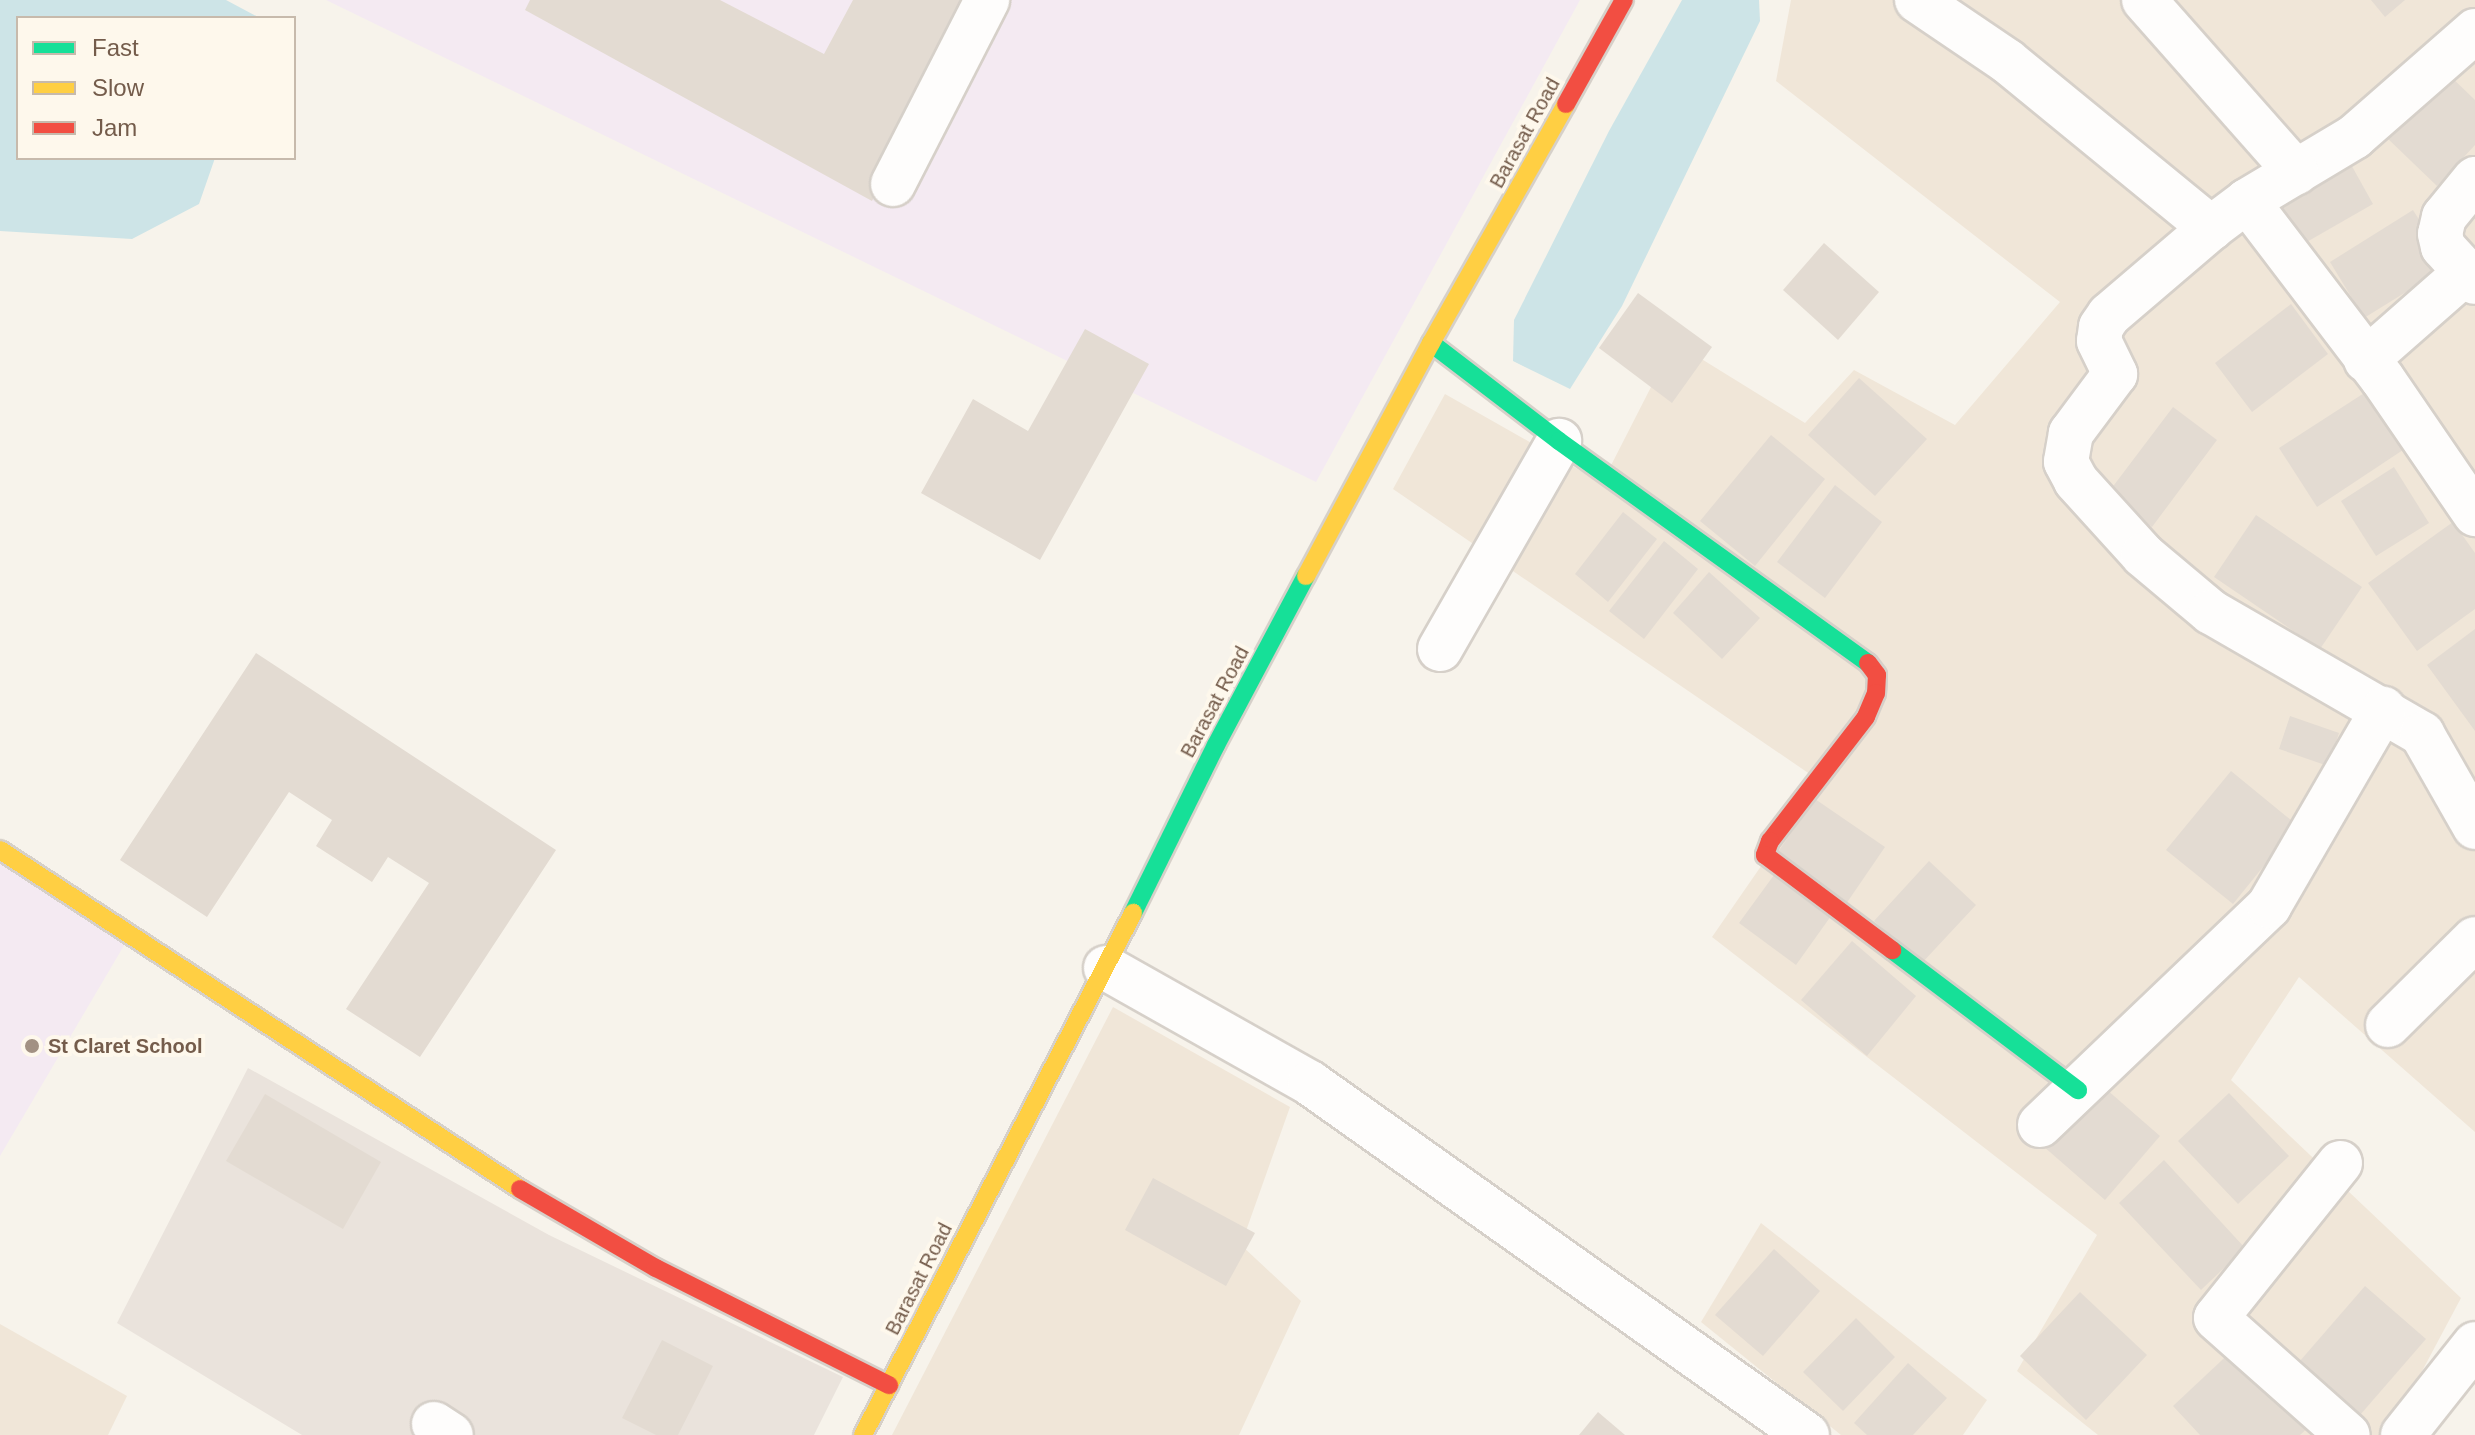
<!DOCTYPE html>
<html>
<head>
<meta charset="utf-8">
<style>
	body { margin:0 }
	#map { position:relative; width:2475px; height:1435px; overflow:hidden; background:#f7f3eb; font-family:Helvetica,sans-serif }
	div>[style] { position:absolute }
	.residential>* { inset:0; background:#f0e6d8 }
	.industrial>* { inset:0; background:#eae3dc }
	.education>* { inset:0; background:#f4eaf2 }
	.water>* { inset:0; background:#cde4e7 }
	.building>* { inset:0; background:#e3dbd2 }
	.roads { filter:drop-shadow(2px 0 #d6d0c9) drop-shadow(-2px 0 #d6d0c9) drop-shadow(0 2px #d6d0c9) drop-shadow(0 -2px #d6d0c9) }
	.street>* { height:44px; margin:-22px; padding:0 22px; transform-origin:22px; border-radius:22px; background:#fefdfc }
	.fast>* { height:18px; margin:-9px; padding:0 9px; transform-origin:9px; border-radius:9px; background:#16e098 }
	.slow>* { height:18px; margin:-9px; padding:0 9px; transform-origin:9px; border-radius:9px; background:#ffcf43 }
	.jam>* { height:18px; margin:-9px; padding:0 9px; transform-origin:9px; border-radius:9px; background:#f24e42 }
	.dots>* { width:22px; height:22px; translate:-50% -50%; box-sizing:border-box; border:4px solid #fef8ec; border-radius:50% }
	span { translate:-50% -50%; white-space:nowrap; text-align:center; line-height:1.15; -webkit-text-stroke:8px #fef8ec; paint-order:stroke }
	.street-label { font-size:20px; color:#745c4b }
	.poi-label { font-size:20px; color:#745c4b; font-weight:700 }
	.left { translate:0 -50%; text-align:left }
	.legend { position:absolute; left:16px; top:16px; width:280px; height:144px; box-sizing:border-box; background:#fef8ec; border:2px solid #c7baac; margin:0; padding:10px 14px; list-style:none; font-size:24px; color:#745c4b }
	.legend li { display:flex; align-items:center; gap:16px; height:40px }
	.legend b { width:40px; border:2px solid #c7baac }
</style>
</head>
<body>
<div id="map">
	<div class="residential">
		<div style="clip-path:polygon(1791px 0,2475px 0,2475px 1132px,2299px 977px,2231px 1080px,2461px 1298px,2388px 1435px,2098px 1435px,2017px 1371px,2097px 1235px,1712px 937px,1820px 781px,1393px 489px,1445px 394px,1602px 483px,1674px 342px,1805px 423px,1854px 370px,1955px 425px,2060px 302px,1776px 81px)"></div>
		<div style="clip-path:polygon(1113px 1007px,1290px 1107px,1241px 1245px,1301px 1301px,1239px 1435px,892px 1435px)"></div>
		<div style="clip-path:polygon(1761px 1223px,1987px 1400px,1963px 1435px,1841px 1435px,1701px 1322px)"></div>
		<div style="clip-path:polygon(0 1324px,127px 1396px,108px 1435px,0 1435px)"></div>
	</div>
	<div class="industrial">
		<div style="clip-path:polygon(248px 1068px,549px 1235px,843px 1377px,814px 1435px,302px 1435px,117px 1323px)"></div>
	</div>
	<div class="education">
		<div style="clip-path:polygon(326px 0,1580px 0,1316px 482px)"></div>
		<div style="clip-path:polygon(0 860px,129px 937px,0 1156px)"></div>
	</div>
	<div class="water">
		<div style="clip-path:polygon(0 0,226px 0,260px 18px,18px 18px,18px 158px,215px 158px,199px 204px,132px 239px,0 231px)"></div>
		<div style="clip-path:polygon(1682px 0,1759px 0,1760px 21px,1622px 306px,1570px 389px,1513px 361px,1514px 320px,1609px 131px)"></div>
	</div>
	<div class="building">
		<div style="clip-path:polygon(530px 0,720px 0,824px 54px,853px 0,975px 0,872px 201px,525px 10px)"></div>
		<div style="clip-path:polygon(2371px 0,2405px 0,2385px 17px)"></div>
		<div style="clip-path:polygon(2446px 72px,2475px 100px,2475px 145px,2437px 186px,2385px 136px)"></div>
		<div style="clip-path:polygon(2344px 152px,2373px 204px,2291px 251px,2262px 200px)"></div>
		<div style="clip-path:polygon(2413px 210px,2448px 266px,2364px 318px,2330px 262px)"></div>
		<div style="clip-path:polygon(1824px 243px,1879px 292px,1838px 340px,1783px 290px)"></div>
		<div style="clip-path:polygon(1638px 293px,1712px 347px,1672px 403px,1599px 348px)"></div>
		<div style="clip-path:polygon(2291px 304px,2328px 354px,2252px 412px,2215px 363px)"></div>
		<div style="clip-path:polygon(1085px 329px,1149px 364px,1040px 560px,921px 493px,973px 399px,1028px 431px)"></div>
		<div style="clip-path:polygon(1859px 378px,1927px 439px,1875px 496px,1808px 435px)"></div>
		<div style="clip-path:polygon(2372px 388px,2409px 446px,2317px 507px,2279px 448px)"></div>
		<div style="clip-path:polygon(2173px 407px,2217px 440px,2152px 527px,2108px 493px)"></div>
		<div style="clip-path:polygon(1771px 435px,1825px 479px,1755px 566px,1700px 521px)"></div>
		<div style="clip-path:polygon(2394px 467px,2429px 523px,2376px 556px,2341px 501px)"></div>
		<div style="clip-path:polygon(1835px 485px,1882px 522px,1825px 598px,1777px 562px)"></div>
		<div style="clip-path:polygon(1623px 512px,1657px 539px,1608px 602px,1575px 574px)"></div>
		<div style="clip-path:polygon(2256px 515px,2362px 587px,2320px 649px,2214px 577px)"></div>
		<div style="clip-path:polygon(2453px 522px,2475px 553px,2475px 609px,2417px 651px,2368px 583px)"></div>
		<div style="clip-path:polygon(1664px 541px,1698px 569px,1644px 639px,1609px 611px)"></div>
		<div style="clip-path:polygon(1709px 572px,1760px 618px,1722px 659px,1673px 613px)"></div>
		<div style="clip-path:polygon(2475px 629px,2475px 731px,2427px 665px)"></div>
		<div style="clip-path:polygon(256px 653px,556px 850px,420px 1057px,346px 1009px,429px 883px,388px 857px,372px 882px,316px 846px,332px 820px,289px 792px,207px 917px,120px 860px)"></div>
		<div style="clip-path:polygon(2290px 716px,2339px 733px,2328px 766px,2279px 749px)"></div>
		<div style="clip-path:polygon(2231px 771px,2297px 825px,2233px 904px,2166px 850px)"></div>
		<div style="clip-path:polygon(1815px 799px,1885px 847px,1846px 904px,1775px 856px)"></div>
		<div style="clip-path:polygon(1929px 861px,1976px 905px,1921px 964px,1874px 921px)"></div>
		<div style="clip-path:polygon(1774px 875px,1831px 916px,1796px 965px,1739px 923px)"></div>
		<div style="clip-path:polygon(1852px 941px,1916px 996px,1867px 1056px,1801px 1000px)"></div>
		<div style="clip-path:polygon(2098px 1082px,2160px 1136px,2105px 1200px,2043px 1146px)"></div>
		<div style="clip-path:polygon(2229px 1093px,2289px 1156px,2238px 1204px,2178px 1141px)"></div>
		<div style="clip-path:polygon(265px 1094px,381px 1162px,343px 1229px,226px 1161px)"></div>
		<div style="clip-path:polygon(2164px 1160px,2245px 1248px,2201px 1290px,2119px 1203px)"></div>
		<div style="clip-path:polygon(1153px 1178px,1255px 1233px,1226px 1286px,1125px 1230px)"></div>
		<div style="clip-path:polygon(1774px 1249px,1820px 1291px,1763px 1356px,1715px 1315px)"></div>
		<div style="clip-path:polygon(2365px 1286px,2426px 1339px,2354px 1422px,2293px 1369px)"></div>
		<div style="clip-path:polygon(2080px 1292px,2147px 1355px,2086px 1420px,2020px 1356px)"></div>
		<div style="clip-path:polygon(1856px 1318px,1895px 1357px,1843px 1411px,1803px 1372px)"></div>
		<div style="clip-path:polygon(662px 1340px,713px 1366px,678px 1435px,656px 1435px,622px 1418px)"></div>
		<div style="clip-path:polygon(2237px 1346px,2311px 1425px,2300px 1435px,2200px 1435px,2173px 1406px)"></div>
		<div style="clip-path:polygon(1908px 1363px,1947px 1398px,1913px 1435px,1867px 1435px,1854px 1423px)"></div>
		<div style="clip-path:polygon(1598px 1412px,1625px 1435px,1579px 1435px)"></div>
	</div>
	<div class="roads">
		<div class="street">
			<div style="left:1917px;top:0;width:109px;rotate:34.1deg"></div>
			<div style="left:2007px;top:61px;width:264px;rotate:39.3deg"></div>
			<div style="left:2211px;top:228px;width:45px;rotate:-36.9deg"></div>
			<div style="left:2247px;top:201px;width:125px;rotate:-30.9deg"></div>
			<div style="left:2354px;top:137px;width:161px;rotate:-41.2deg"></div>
			<div style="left:2144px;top:0;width:230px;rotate:48.5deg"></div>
			<div style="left:2475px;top:179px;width:49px;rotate:129.2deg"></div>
			<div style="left:2444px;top:217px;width:17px;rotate:103deg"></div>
			<div style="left:2440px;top:234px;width:13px;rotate:77deg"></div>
			<div style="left:2443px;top:247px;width:47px;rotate:47.6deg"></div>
			<div style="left:893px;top:184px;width:207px;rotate:-62.9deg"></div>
			<div style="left:2247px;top:201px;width:223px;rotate:52.7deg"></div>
			<div style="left:2382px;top:378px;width:165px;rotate:55.6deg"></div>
			<div style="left:2211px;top:228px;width:134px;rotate:139.5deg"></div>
			<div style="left:2109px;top:315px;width:14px;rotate:124deg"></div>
			<div style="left:2101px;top:327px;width:14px;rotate:98deg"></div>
			<div style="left:2099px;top:341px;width:37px;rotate:64deg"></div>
			<div style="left:2115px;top:374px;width:74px;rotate:126.7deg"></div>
			<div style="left:2071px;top:433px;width:29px;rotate:100deg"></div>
			<div style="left:2066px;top:462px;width:21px;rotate:62deg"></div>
			<div style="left:2076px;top:481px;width:100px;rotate:47.8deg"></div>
			<div style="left:2143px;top:555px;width:89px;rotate:40deg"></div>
			<div style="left:2211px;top:612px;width:244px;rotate:30deg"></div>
			<div style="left:2422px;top:734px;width:107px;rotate:60.3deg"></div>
			<div style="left:2366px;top:360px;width:133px;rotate:-41.3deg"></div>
			<div style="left:1440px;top:649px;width:240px;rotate:-60.2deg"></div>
			<div style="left:1106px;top:968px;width:234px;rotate:29.4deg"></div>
			<div style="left:1310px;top:1083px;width:609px;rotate:35.31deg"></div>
			<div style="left:2388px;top:1025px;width:122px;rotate:-44.7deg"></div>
			<div style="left:2040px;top:1125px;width:317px;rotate:-43.7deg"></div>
			<div style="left:2269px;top:906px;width:228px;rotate:-59.9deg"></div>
			<div style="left:2340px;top:1163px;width:198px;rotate:128.7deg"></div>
			<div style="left:2216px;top:1318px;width:176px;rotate:41.6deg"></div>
			<div style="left:434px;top:1424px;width:20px;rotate:33deg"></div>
			<div style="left:2403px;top:1435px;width:116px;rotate:-51.6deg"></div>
		</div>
		<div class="fast">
			<div style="left:1431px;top:343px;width:161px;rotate:37.4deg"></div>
			<div style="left:1559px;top:441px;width:380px;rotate:35.7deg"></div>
			<div style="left:1133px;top:913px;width:187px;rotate:-63.7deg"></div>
			<div style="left:1216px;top:745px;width:191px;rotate:-62deg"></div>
			<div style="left:1892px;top:950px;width:233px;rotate:37deg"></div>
		</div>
		<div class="slow">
			<div style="left:1306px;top:576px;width:264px;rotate:-61.8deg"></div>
			<div style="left:1431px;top:343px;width:274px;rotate:-60.5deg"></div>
			<div style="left:0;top:850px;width:621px;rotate:33.1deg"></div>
			<div style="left:863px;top:1435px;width:588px;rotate:-62.65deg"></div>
		</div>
		<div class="jam">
			<div style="left:1566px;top:104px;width:119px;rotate:-60.9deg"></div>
			<div style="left:1868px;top:663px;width:15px;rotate:53deg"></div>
			<div style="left:1877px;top:675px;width:18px;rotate:93deg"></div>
			<div style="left:1876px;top:693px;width:26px;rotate:113deg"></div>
			<div style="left:1866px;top:717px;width:157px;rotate:127.7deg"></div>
			<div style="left:1770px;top:841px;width:15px;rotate:110deg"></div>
			<div style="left:1765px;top:855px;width:159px;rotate:36.8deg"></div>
			<div style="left:520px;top:1189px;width:157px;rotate:30.2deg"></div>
			<div style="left:656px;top:1268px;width:261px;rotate:26.7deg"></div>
		</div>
	</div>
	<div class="dots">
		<div style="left:32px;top:1046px;background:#a29183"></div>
	</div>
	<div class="street-label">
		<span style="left:1525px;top:133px;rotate:-61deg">Barasat Road</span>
		<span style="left:1215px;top:702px;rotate:-62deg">Barasat Road</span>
		<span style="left:919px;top:1279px;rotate:-63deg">Barasat Road</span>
	</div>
	<div class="poi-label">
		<span class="left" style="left:48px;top:1046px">St Claret School</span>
	</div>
	<ul class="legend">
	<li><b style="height:10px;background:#16e098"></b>Fast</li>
	<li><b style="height:10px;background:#ffcf43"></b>Slow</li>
	<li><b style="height:10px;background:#f24e42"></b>Jam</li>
	</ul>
</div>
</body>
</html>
